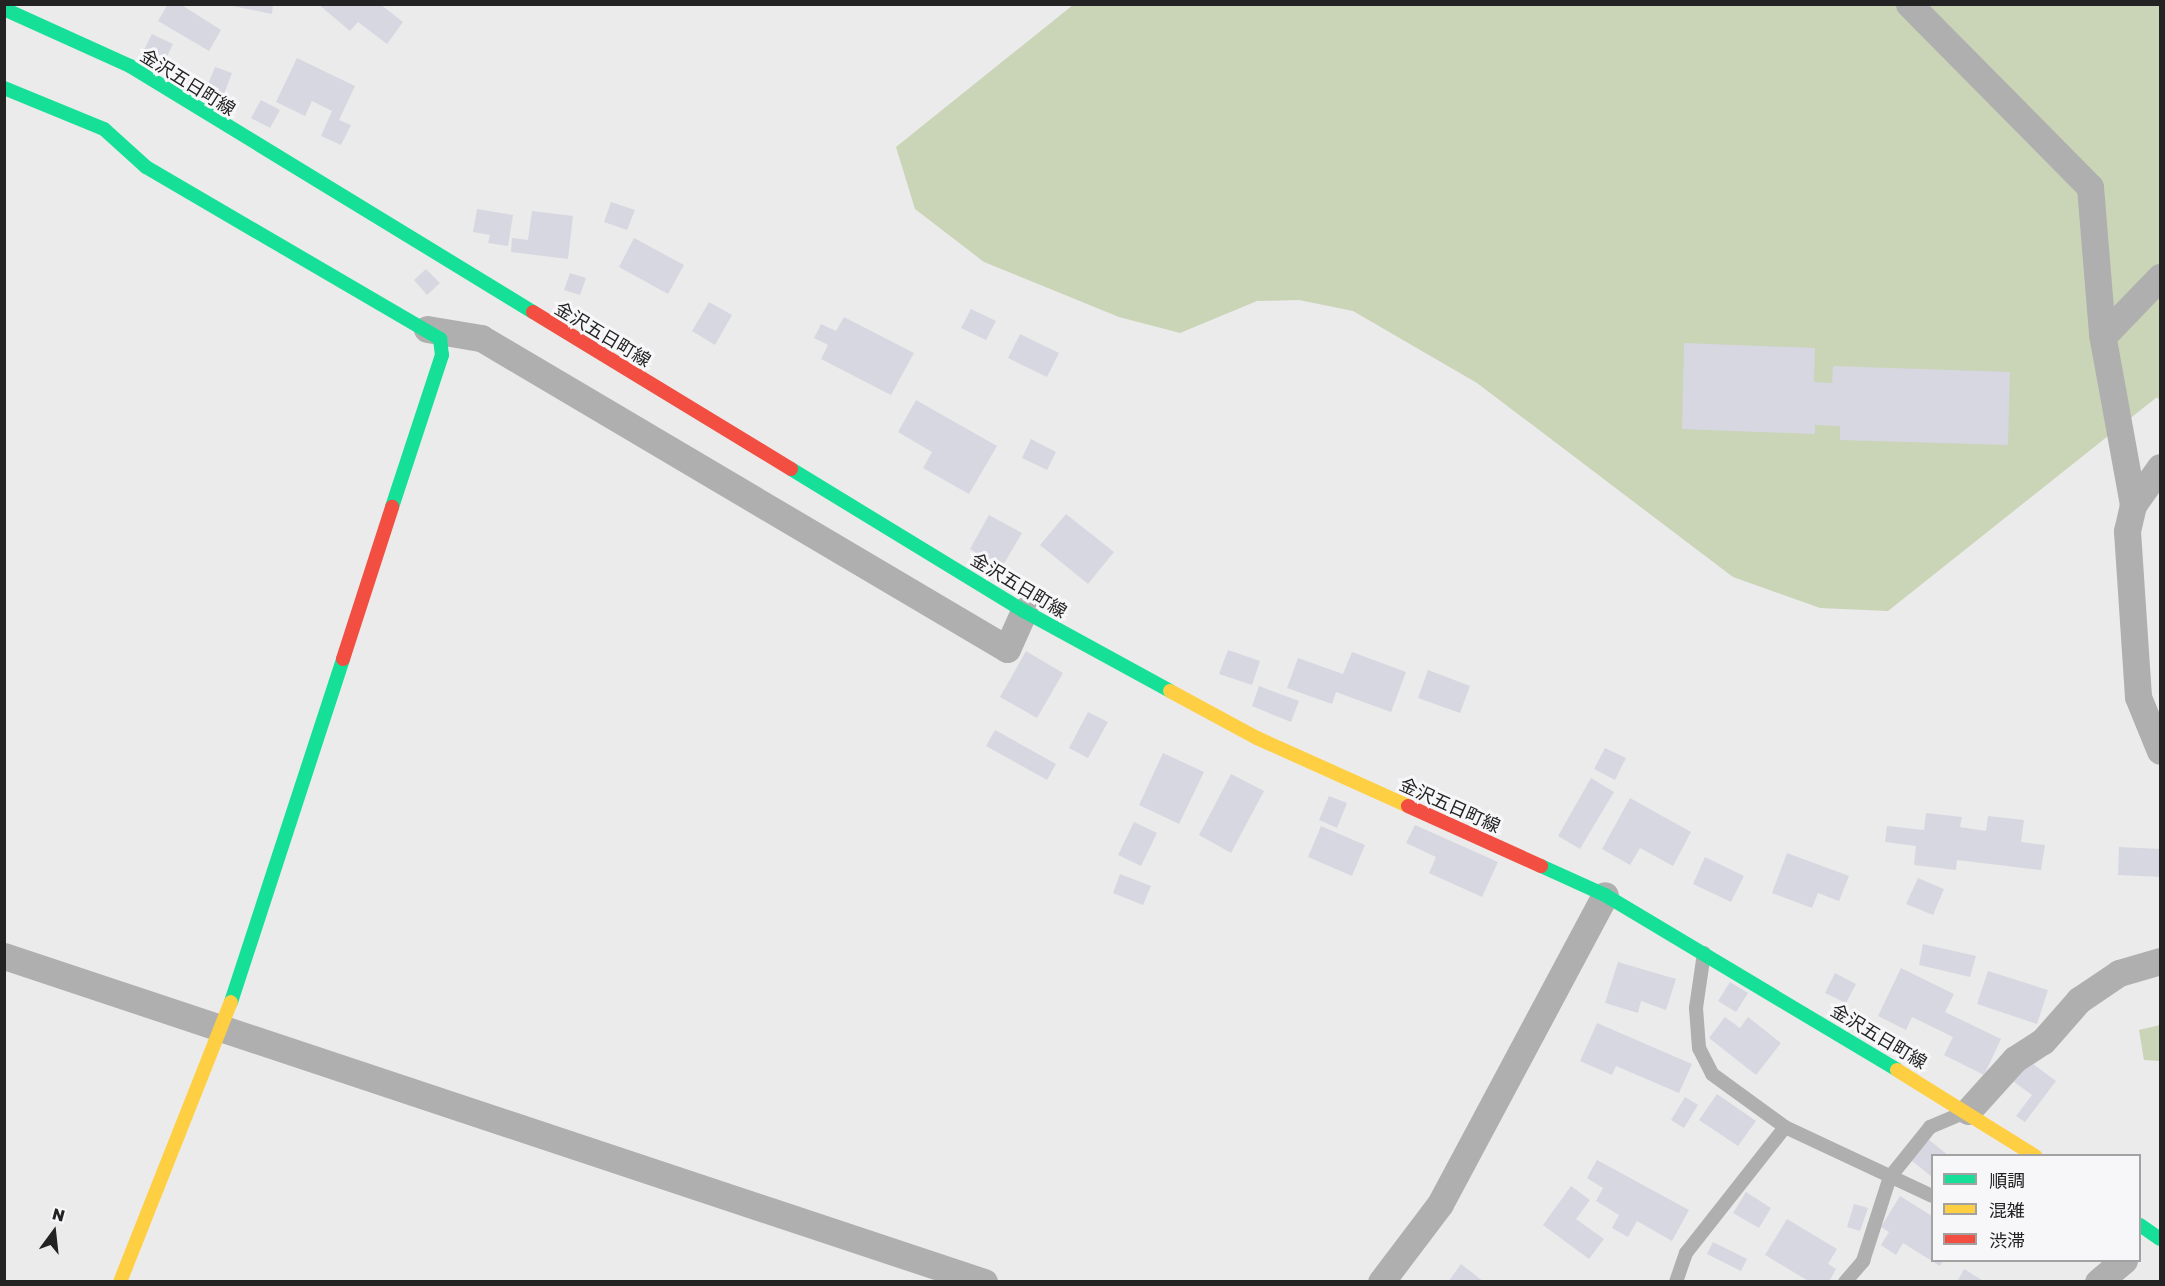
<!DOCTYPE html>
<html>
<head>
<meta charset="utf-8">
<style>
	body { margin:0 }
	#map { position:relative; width:2165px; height:1286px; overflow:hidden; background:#ebebeb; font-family:"Golos Text","Noto Sans JP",sans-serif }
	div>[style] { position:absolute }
	.green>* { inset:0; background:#cad4b6 }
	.building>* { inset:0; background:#d7d7e2 }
	.lane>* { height:14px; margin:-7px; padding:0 7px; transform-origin:7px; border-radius:7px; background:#afafaf }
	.street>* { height:27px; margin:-13.5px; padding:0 13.5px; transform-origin:13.5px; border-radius:13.5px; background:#afafaf }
	.fast>* { height:14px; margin:-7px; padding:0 7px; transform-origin:7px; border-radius:7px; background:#16e098 }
	.slow>* { height:14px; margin:-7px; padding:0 7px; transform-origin:7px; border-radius:7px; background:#ffcf43 }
	.jam>* { height:14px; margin:-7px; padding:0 7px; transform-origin:7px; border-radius:7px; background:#f24e42 }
	span { translate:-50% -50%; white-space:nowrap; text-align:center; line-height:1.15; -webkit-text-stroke:6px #f7f7f9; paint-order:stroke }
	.street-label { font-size:18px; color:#232323 }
	.frame { position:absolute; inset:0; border:6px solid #232323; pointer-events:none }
	.legend { position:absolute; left:1931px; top:1154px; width:210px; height:108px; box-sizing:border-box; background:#f7f7f9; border:2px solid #a2a2a3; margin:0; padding:8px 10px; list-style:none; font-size:18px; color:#232323 }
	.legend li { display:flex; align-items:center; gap:12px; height:30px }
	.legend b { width:30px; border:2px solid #a2a2a3 }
	.north { position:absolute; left:24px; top:1202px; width:60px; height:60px; -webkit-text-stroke:4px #f7f7f9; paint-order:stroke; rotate:15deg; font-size:16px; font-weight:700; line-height:24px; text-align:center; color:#232323 }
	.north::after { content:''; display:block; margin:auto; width:21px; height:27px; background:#232323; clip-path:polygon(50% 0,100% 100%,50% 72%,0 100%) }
</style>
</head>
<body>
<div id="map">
	<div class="green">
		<div style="clip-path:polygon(1073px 5px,2160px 5px,2160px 401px,2157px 397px,1888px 611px,1820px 608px,1733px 577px,1477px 383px,1353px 311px,1299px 300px,1257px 301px,1180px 333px,1119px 317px,984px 262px,915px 209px,896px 147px)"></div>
		<div style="clip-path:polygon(2160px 1025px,2160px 1061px,2144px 1060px,2139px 1030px)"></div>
	</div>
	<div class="building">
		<div style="clip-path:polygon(168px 4px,180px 4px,221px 30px,209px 51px,158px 21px)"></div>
		<div style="clip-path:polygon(223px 4px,273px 4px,272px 14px)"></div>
		<div style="clip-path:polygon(318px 4px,380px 4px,403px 22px,387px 44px,358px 22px,350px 31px)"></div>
		<div style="clip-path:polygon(152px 34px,173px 44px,165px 60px,144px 50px)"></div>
		<div style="clip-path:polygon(297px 58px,355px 86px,339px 120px,351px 125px,341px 145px,321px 136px,332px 111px,312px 101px,305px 116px,276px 102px)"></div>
		<div style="clip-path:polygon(215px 67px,232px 73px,224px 94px,207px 87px)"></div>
		<div style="clip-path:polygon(261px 100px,280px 110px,270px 128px,251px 118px)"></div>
		<div style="clip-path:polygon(611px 202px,635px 210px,627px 230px,604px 222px)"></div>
		<div style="clip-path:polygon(477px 209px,513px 215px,508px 246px,488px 243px,490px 235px,473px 232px)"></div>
		<div style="clip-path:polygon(532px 211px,573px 216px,568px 259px,511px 252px,512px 238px,528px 240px)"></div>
		<div style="clip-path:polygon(634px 238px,684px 265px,668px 294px,619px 267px)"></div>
		<div style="clip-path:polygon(426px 269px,440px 283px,427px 295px,414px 280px)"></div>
		<div style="clip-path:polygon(570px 273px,586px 278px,580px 295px,564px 290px)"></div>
		<div style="clip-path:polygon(709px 302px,732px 315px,715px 345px,692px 331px)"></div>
		<div style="clip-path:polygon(971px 309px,996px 321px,986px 340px,961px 328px)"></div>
		<div style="clip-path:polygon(844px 317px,914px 353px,891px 395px,821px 359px,828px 345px,814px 338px,821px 324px,836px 331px)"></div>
		<div style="clip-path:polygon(1020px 334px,1059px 353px,1047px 377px,1008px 358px)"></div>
		<div style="clip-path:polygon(1684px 343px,1815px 348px,1814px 382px,1832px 383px,1833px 366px,2010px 372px,2008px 445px,1840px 440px,1840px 426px,1815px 425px,1815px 434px,1682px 429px)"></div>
		<div style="clip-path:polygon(916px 400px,997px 446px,969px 494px,923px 468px,932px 452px,898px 432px)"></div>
		<div style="clip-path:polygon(1031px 439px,1056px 452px,1047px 470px,1022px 458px)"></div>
		<div style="clip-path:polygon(1066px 514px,1114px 552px,1088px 584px,1040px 545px)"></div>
		<div style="clip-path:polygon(989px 515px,1022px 533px,1002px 567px,970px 549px)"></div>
		<div style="clip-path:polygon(1228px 650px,1260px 661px,1252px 685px,1219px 674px)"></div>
		<div style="clip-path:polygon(1026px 651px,1063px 673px,1037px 718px,1000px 697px)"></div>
		<div style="clip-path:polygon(1352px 652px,1406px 672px,1391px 712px,1336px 692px,1332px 704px,1287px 688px,1298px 658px,1343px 674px)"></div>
		<div style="clip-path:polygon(1428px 670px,1470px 686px,1460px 713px,1418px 698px)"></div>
		<div style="clip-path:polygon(1259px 686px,1299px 701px,1291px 722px,1252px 706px)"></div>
		<div style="clip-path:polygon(1088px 712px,1108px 722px,1088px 758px,1069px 748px)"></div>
		<div style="clip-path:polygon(995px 730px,1056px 764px,1047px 780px,986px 746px)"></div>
		<div style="clip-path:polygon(1605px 748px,1626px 758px,1615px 780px,1594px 769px)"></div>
		<div style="clip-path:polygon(1163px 753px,1204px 772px,1179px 824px,1139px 805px)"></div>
		<div style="clip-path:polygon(1231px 774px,1264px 791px,1231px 853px,1199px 835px)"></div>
		<div style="clip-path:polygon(1591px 778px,1614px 792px,1580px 849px,1558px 836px)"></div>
		<div style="clip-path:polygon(1329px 796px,1347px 803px,1337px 828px,1319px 820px)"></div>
		<div style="clip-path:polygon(1630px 798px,1691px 832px,1673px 866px,1640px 848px,1630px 865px,1602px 849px)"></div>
		<div style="clip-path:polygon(1926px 813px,1962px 817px,1960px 827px,1986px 831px,1988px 816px,2024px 820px,2021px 842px,2045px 845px,2041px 870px,1957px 860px,1956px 870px,1914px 865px,1916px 846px,1885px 842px,1887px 826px,1924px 830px)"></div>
		<div style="clip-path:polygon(1134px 822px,1157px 833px,1141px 866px,1118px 855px)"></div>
		<div style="clip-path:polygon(1415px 825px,1498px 862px,1482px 897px,1429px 873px,1436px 857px,1406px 843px)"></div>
		<div style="clip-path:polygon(1321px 826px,1365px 845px,1352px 876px,1308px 857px)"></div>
		<div style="clip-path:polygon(2119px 847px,2160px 849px,2160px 877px,2118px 875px)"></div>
		<div style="clip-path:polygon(1787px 853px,1849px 876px,1839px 901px,1818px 893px,1812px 908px,1772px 893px)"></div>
		<div style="clip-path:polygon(1705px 857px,1744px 876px,1731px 902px,1693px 884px)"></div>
		<div style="clip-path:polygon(1120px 874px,1151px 886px,1143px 905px,1113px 893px)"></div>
		<div style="clip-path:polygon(1918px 878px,1944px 889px,1933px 915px,1906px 904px)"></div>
		<div style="clip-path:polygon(1923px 944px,1976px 956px,1970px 977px,1919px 965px)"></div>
		<div style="clip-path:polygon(1618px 962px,1676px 979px,1666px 1010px,1641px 1001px,1638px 1013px,1605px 1003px)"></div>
		<div style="clip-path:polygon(1901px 968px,1954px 994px,1945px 1012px,2001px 1039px,1984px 1075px,1944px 1055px,1953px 1037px,1912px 1017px,1906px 1030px,1878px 1016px)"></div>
		<div style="clip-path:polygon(1988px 971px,2048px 990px,2037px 1024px,1977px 1004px)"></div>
		<div style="clip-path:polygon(1835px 973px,1856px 984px,1846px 1003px,1825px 993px)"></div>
		<div style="clip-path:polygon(1730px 982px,1748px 993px,1736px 1012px,1718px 1001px)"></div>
		<div style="clip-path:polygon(1725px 1017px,1740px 1028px,1748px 1017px,1781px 1043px,1756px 1075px,1709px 1038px)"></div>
		<div style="clip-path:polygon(1597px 1023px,1692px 1064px,1679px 1093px,1616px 1066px,1612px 1075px,1580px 1061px)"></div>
		<div style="clip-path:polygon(2025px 1058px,2056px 1081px,2025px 1122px,2016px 1116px,2032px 1095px,2010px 1079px)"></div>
		<div style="clip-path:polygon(1717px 1094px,1756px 1121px,1738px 1146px,1699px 1120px)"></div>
		<div style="clip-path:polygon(1685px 1097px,1698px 1105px,1684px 1128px,1671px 1120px)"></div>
		<div style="clip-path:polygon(1928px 1139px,1949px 1156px,1932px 1156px,1932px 1177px,1911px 1160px)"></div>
		<div style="clip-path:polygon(1597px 1160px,1689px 1210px,1672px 1241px,1637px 1221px,1628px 1237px,1612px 1228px,1619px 1215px,1596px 1201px,1603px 1188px,1587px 1178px)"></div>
		<div style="clip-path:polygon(1571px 1186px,1590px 1200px,1576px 1219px,1604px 1239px,1589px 1259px,1543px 1225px)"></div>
		<div style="clip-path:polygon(1746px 1192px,1771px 1208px,1759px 1228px,1733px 1213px)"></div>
		<div style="clip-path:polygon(1900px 1196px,1932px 1216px,1932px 1260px,1943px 1260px,1940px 1266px,1903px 1243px,1896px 1255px,1881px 1245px,1889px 1232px,1881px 1227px)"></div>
		<div style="clip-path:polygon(1854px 1204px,1868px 1208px,1860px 1231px,1847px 1227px)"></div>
		<div style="clip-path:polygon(1787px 1219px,1837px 1249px,1828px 1264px,1836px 1269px,1829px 1282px,1810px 1282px,1765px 1255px)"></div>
		<div style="clip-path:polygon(1713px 1242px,1747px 1259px,1741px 1271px,1707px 1254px)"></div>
		<div style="clip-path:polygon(1461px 1264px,1484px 1282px,1448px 1282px)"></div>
		<div style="clip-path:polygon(1964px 1269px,1985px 1282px,1957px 1282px)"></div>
	</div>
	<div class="lane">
		<div style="left:1704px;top:953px;width:56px;rotate:98.3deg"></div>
		<div style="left:1696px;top:1008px;width:40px;rotate:85.7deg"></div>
		<div style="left:1699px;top:1048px;width:29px;rotate:63deg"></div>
		<div style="left:1712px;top:1074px;width:90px;rotate:36deg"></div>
		<div style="left:1785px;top:1127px;width:162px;rotate:25.1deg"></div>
		<div style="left:1676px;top:1282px;width:31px;rotate:-71deg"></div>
		<div style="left:1686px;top:1253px;width:160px;rotate:-51.8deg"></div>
		<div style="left:1845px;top:1282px;width:28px;rotate:-49deg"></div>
		<div style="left:1863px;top:1261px;width:88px;rotate:-72.2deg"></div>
		<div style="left:1890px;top:1177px;width:64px;rotate:-51.3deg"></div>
		<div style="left:1930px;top:1127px;width:36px;rotate:-23deg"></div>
	</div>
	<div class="street">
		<div style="left:1909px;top:4px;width:257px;rotate:45.3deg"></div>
		<div style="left:2090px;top:187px;width:147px;rotate:85.3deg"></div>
		<div style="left:2102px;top:334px;width:174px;rotate:79.7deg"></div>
		<div style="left:427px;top:329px;width:55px;rotate:9.5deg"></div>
		<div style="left:481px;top:338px;width:611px;rotate:30.59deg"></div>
		<div style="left:1007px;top:649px;width:42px;rotate:-65.9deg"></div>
		<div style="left:2103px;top:336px;width:82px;rotate:-46deg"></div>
		<div style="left:2160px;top:467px;width:47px;rotate:125.4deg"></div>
		<div style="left:2133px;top:505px;width:27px;rotate:103deg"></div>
		<div style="left:2127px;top:531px;width:166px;rotate:86.2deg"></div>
		<div style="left:2138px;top:697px;width:58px;rotate:67.8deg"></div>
		<div style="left:4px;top:956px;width:1033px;rotate:18.4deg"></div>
		<div style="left:1968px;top:1111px;width:70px;rotate:-47.9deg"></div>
		<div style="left:2015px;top:1059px;width:33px;rotate:-33deg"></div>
		<div style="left:2043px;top:1041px;width:55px;rotate:-48.7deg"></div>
		<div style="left:2079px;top:1000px;width:48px;rotate:-34deg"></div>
		<div style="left:2119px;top:973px;width:43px;rotate:-16.3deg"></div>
		<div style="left:1381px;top:1282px;width:98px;rotate:-52.9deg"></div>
		<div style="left:1440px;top:1204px;width:350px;rotate:-61.9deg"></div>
		<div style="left:2098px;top:1282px;width:34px;rotate:-40deg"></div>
	</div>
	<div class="fast">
		<div style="left:4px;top:9px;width:138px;rotate:24.3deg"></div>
		<div style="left:130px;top:66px;width:472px;rotate:31.4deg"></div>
		<div style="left:4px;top:88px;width:108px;rotate:22.3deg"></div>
		<div style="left:104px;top:129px;width:57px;rotate:42.1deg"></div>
		<div style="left:146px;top:167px;width:341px;rotate:30.3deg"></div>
		<div style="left:440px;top:339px;width:16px;rotate:83deg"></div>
		<div style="left:442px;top:355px;width:160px;rotate:108.2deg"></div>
		<div style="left:791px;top:469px;width:273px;rotate:31.4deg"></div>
		<div style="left:1024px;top:611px;width:166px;rotate:28.7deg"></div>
		<div style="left:1541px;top:866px;width:70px;rotate:24.4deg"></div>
		<div style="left:1605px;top:895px;width:340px;rotate:30.9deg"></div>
		<div style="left:231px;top:1002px;width:361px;rotate:-71.9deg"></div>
		<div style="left:2140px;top:1225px;width:24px;rotate:35deg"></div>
	</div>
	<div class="slow">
		<div style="left:1170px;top:691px;width:99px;rotate:28.4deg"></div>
		<div style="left:1257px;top:738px;width:166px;rotate:24.2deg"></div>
		<div style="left:1897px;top:1070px;width:163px;rotate:31.9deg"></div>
		<div style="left:120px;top:1282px;width:301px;rotate:-68.4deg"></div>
	</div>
	<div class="jam">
		<div style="left:533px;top:312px;width:302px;rotate:31.3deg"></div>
		<div style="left:343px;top:659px;width:160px;rotate:-72.1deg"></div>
		<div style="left:1408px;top:806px;width:146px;rotate:24.3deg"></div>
	</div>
	<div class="street-label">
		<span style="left:188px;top:82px;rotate:32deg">金沢五日町線</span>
		<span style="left:603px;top:334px;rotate:31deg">金沢五日町線</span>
		<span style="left:1019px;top:585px;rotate:31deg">金沢五日町線</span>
		<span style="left:1450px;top:805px;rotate:24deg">金沢五日町線</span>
		<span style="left:1879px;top:1036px;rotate:31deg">金沢五日町線</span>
	</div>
	<div class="frame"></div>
	<ul class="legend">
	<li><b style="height:8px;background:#16e098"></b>順調</li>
	<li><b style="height:8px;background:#ffcf43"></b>混雑</li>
	<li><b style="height:8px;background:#f24e42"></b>渋滞</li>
	</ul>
	<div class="north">N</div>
</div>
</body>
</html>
